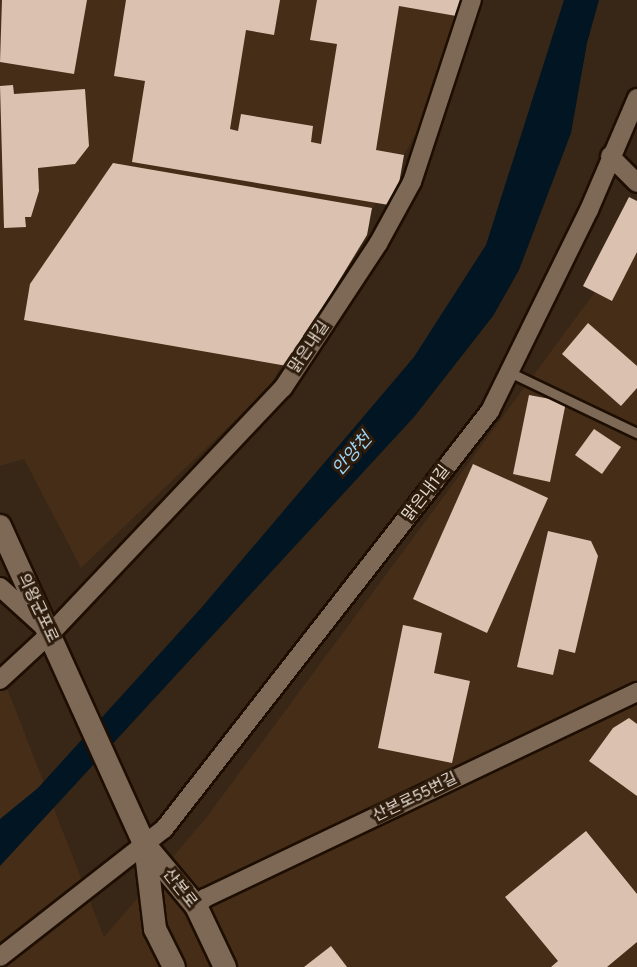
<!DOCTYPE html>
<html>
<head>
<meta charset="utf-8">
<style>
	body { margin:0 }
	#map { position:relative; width:637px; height:967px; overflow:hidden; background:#382616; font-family:Figtree,"Noto Sans KR",sans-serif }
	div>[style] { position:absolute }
	.built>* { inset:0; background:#452d18 }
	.water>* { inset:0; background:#011522 }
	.building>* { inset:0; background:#dbc2b0 }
	.roads { filter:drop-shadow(2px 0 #1e0e02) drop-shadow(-2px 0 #1e0e02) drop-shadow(0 2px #1e0e02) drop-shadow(0 -2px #1e0e02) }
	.service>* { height:9px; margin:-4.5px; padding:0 4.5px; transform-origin:4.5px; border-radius:4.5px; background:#7e6957 }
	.minor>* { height:18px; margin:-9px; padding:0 9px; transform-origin:9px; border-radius:9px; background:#7e6957 }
	.tertiary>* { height:22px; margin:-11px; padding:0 11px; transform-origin:11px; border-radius:11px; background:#7e6957 }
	span { translate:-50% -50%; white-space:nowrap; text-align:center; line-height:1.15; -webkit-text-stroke:6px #2d1c0c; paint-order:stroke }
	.street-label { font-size:16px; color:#e6dad0 }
	.water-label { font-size:18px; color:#9dd5f7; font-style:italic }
</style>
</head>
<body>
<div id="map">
	<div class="built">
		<div style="clip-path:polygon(0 0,460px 0,419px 129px,268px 389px,81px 568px,24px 459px,0 466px)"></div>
		<div style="clip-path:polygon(637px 235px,637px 967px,0 967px,0 670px,104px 937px,206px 818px)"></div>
	</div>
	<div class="water">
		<div style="clip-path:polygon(564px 0,599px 0,587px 43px,571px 133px,519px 270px,493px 316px,414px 417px,0 866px,0 819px,38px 788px,202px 607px,414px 357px,486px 245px)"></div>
	</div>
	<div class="building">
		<div style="clip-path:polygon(2px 0,87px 0,74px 74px,0 62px)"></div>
		<div style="clip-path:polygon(126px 0,280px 0,274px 35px,246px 30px,230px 129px,238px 131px,241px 114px,313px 126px,311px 142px,321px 144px,337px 44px,310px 40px,317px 0,465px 0,462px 17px,399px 6px,376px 150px,404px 155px,395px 206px,132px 162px,145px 81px,114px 76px)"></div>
		<div style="clip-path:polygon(13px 85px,14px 94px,85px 89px,89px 146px,75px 164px,38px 168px,39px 191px,31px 217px,25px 217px,26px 227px,4px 228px,0 86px)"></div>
		<div style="clip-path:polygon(113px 163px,372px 208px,367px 235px,287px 366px,24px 320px,30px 284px)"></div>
		<div style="clip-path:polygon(629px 197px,637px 201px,637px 252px,612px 301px,583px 286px)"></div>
		<div style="clip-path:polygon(588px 323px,637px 366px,637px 388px,621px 406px,562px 354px)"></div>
		<div style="clip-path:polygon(529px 395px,566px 402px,550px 482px,513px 474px)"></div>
		<div style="clip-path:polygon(594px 429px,621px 447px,602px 474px,575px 455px)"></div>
		<div style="clip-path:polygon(473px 464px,548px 498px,487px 633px,413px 599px)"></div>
		<div style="clip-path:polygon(548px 531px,591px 541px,598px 556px,575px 653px,559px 649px,553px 675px,517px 667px)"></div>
		<div style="clip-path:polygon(403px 625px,442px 633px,434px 673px,470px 681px,452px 763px,378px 748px)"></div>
		<div style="clip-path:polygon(629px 718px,637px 724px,637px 796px,589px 761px,613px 728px)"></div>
		<div style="clip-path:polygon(586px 831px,637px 894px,637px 942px,607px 967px,551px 967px,558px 961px,505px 897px)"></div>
		<div style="clip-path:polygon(331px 946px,347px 967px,304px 967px)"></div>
	</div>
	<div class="roads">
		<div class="service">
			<div style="left:509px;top:372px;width:142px;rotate:25.5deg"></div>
		</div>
		<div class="minor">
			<div style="left:610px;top:156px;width:38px;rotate:45deg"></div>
			<div style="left:0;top:587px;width:58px;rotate:42.2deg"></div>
			<div style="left:0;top:680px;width:69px;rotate:-42.7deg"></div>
			<div style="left:51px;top:633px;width:337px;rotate:-46.6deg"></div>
			<div style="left:283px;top:388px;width:173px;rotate:-56.6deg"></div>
			<div style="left:378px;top:244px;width:71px;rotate:-61.3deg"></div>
			<div style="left:412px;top:182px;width:192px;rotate:-71.8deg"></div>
			<div style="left:196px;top:906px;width:12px;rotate:-42deg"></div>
			<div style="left:205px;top:898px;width:479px;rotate:-25.5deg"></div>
			<div style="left:0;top:957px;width:208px;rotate:-38deg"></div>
			<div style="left:164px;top:829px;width:530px;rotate:-52.05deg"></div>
			<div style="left:490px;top:411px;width:224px;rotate:-63.8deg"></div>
			<div style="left:589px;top:210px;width:122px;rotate:-66.8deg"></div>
		</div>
		<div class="tertiary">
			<div style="left:0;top:526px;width:350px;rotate:65.6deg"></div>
			<div style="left:145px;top:845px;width:80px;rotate:50.1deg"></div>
			<div style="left:196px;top:906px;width:68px;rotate:64.6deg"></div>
			<div style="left:145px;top:845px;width:85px;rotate:83.2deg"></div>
			<div style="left:155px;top:929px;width:42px;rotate:63.4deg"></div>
		</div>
	</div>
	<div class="street-label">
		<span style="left:309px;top:347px;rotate:-56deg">맑은내길</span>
		<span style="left:426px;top:493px;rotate:-52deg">맑은내1길</span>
		<span style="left:38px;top:608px;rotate:65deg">의왕군포로</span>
		<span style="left:415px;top:797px;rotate:-26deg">산본로55번길</span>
		<span style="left:180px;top:888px;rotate:52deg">산본로</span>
	</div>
	<div class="water-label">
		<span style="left:352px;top:454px;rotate:-49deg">안양천</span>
	</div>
</div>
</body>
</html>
